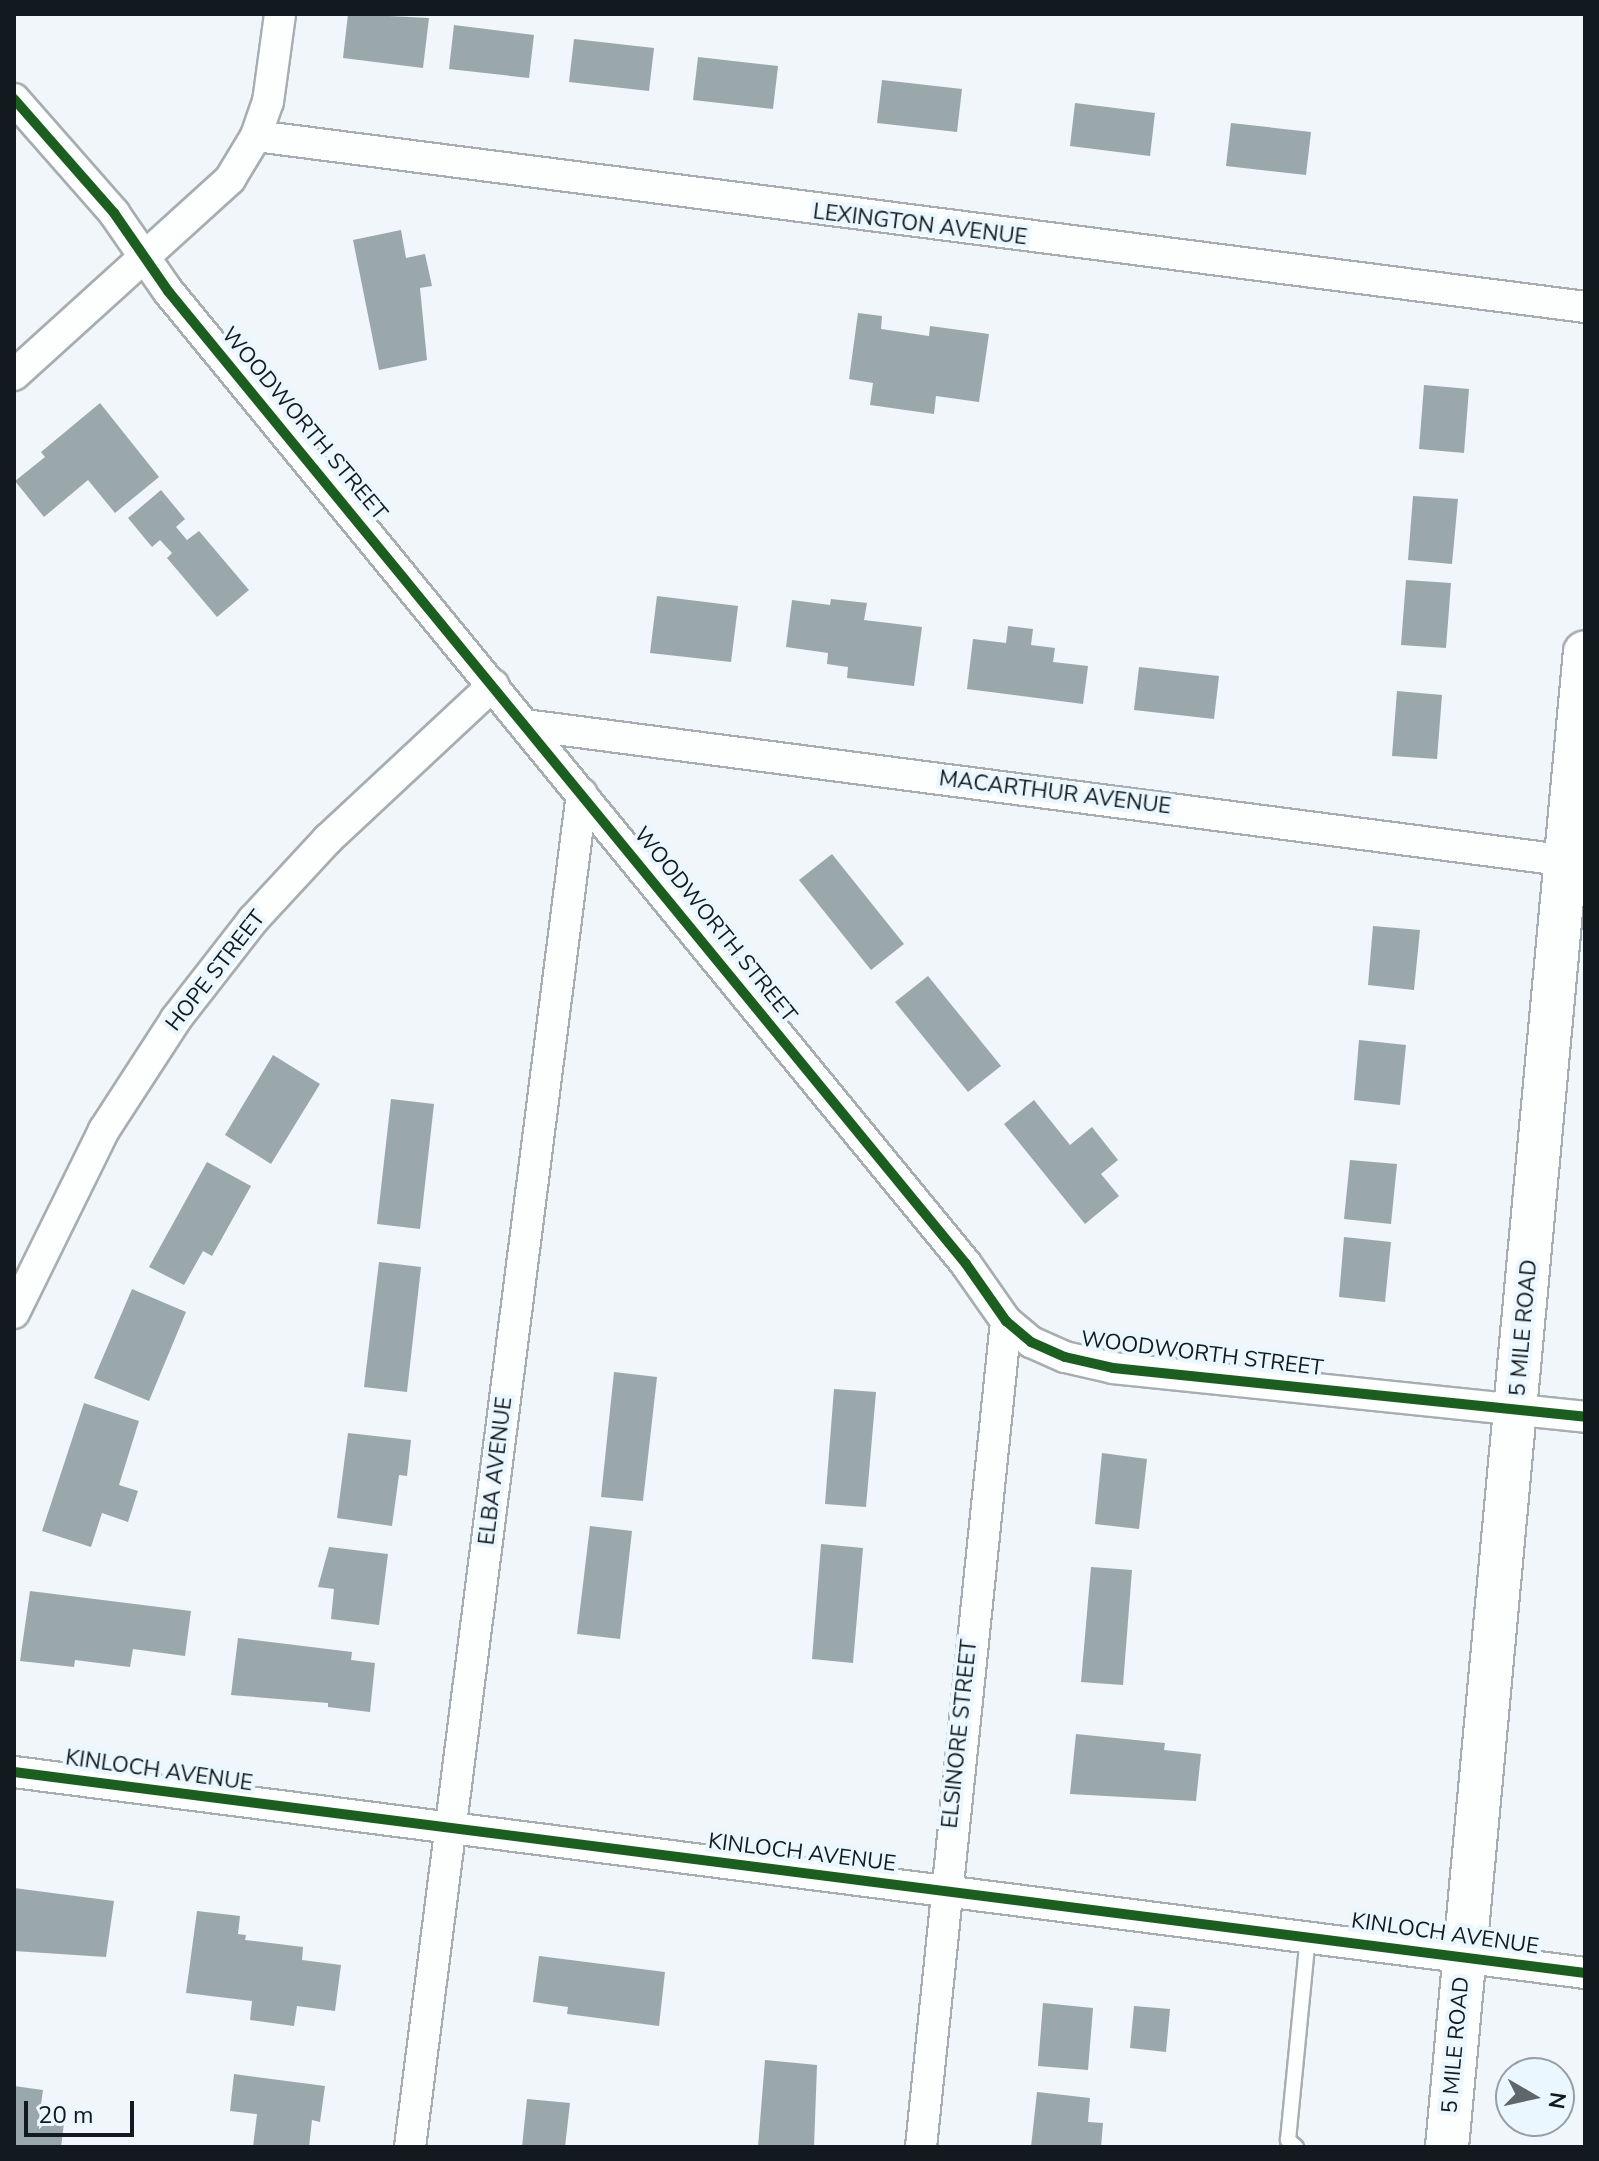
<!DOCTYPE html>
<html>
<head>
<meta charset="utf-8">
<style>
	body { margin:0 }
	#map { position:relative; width:1599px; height:2161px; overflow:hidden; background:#f0f6fa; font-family:"Nunito Sans",sans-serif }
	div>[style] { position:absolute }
	.building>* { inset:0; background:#9aa8ac }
	.roads { filter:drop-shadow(2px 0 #a7adb1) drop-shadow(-2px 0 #a7adb1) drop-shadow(0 2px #a7adb1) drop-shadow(0 -2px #a7adb1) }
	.lane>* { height:14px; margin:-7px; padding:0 7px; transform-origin:7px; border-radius:7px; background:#fdfefe }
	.street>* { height:30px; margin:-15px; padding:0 15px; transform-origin:15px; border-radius:15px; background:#fdfefe }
	.secondary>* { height:42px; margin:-21px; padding:0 21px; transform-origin:21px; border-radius:21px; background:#fdfefe }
	.cycleway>* { height:10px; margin:-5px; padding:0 5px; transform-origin:5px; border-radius:5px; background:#1b5e20 }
	span { translate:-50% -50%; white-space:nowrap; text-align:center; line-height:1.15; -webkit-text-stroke:8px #ebf7ff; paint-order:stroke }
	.street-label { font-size:22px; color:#131a1f }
	.frame { position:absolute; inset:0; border:16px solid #131a1f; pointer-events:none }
	.north { position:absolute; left:1495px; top:2057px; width:80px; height:80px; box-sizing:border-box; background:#ebf7ff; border:2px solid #959fa5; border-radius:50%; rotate:99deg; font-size:22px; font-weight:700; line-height:32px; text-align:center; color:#131a1f }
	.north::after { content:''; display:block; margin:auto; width:28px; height:36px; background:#60676c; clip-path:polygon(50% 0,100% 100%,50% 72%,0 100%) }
	.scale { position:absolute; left:24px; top:2101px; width:110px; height:36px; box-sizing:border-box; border:4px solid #131a1f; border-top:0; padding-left:10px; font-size:24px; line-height:28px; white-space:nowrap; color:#131a1f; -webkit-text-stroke:6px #ebf7ff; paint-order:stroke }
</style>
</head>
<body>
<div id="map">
	<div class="building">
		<div style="clip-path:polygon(348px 14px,429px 18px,423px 68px,343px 58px)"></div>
		<div style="clip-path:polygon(454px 25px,534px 35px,529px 78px,449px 69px)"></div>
		<div style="clip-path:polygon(574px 39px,654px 48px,649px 91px,569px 82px)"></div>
		<div style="clip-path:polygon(698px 57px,778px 66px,773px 109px,693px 100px)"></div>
		<div style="clip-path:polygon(882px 80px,962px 89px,957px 132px,877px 123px)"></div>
		<div style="clip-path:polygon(1075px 103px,1155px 113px,1150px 156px,1070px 146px)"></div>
		<div style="clip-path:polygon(1231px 123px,1311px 132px,1306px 175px,1226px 166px)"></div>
		<div style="clip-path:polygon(401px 230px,406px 258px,425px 254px,432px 286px,420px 288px,427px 360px,379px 370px,353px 240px)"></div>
		<div style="clip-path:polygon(858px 313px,882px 316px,881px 329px,929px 336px,930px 326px,989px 334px,979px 402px,936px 396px,934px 414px,870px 405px,873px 383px,849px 379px)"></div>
		<div style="clip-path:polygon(1424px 385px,1469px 389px,1464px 453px,1419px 449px)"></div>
		<div style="clip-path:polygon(100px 403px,159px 477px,115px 513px,88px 480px,44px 517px,15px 481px,45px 457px,41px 452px)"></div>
		<div style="clip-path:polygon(161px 490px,185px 519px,176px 527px,187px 540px,199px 531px,249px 590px,217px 617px,167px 558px,172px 553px,160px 540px,152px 547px,128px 518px)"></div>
		<div style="clip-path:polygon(1413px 496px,1458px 499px,1452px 564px,1408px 560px)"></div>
		<div style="clip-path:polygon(1406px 580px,1451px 583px,1446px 648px,1401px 645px)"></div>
		<div style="clip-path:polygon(657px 596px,738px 606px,731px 662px,650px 653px)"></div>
		<div style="clip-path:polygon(831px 599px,867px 603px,864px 620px,922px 627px,914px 686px,847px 678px,848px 667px,827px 664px,828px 653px,786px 647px,792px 600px,830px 605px)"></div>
		<div style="clip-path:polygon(1008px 626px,1033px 629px,1031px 645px,1055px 648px,1053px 662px,1088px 666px,1083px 704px,967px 689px,973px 639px,1006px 643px)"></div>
		<div style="clip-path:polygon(1139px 667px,1219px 676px,1214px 719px,1134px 710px)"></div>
		<div style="clip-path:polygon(1397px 691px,1442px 695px,1437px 759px,1392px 756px)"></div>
		<div style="clip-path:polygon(832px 854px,904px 944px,871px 970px,799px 880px)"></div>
		<div style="clip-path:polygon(1373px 926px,1420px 930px,1414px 990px,1368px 985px)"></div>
		<div style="clip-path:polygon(928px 976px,1001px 1066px,968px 1092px,895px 1002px)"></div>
		<div style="clip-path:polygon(1359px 1040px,1406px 1045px,1400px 1105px,1354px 1100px)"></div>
		<div style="clip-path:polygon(273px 1055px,320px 1084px,271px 1164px,225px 1135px)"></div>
		<div style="clip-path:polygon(391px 1099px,434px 1104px,420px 1229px,377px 1224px)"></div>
		<div style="clip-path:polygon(1034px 1100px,1070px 1145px,1092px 1127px,1118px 1160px,1101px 1174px,1119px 1196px,1085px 1224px,1004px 1124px)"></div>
		<div style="clip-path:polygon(1350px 1160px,1397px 1164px,1391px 1224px,1344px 1219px)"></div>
		<div style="clip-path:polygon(207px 1162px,251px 1186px,212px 1256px,203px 1251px,184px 1285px,149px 1267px)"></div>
		<div style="clip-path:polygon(1344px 1237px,1391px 1242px,1385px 1302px,1339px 1297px)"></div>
		<div style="clip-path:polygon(379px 1262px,421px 1267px,407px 1392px,364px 1387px)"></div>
		<div style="clip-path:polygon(132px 1289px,186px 1312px,149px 1401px,94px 1378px)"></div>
		<div style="clip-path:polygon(614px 1372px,657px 1377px,643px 1501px,601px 1497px)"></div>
		<div style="clip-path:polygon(834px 1389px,876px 1392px,866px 1507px,825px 1504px)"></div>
		<div style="clip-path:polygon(84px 1403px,139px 1421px,119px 1485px,138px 1491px,128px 1522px,102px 1513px,91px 1547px,42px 1531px)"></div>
		<div style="clip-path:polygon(348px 1433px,411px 1440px,407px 1476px,399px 1475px,392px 1526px,337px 1518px)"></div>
		<div style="clip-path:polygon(1102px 1453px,1147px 1459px,1139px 1529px,1095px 1524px)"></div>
		<div style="clip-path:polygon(590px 1526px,632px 1531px,620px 1639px,577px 1634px)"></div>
		<div style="clip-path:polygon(821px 1544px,863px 1548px,853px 1663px,812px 1659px)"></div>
		<div style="clip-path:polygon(329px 1547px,388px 1554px,379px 1625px,331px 1619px,334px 1589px,318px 1587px)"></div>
		<div style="clip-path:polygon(1091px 1567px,1132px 1570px,1123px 1685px,1081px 1682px)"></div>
		<div style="clip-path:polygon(30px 1591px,191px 1611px,185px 1656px,133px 1649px,130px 1667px,75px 1660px,74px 1667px,20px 1661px)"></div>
		<div style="clip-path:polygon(238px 1638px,352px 1652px,351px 1660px,375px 1663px,370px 1712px,328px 1707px,328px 1703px,231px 1695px)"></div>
		<div style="clip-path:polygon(1076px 1734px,1165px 1743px,1164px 1750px,1201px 1754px,1196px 1801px,1070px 1794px)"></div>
		<div style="clip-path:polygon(14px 1888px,114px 1901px,106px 1957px,14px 1951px)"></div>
		<div style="clip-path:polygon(197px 1911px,240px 1916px,238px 1934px,246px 1935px,245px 1940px,303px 1947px,302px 1960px,341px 1965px,335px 2011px,297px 2006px,294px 2026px,250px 2020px,252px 2001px,186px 1993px)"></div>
		<div style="clip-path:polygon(539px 1956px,665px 1972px,659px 2026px,567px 2014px,568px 2007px,533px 2002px)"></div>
		<div style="clip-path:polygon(1043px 2003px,1093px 2008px,1088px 2070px,1038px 2066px)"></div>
		<div style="clip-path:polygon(1134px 2006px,1170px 2009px,1166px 2052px,1130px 2048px)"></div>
		<div style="clip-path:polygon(765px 2060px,817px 2065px,814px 2147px,758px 2147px)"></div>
		<div style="clip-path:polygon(234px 2074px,325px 2086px,320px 2122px,312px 2120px,309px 2147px,253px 2147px,257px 2114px,230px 2111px)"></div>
		<div style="clip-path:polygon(14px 2086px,43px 2090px,39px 2119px,64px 2123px,61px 2147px,14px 2147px)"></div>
		<div style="clip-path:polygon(1037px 2092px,1090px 2098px,1088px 2122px,1103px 2123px,1101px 2147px,1031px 2147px)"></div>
		<div style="clip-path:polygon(527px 2099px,570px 2103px,565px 2147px,522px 2147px)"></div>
	</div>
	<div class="roads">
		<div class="lane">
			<div style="left:1296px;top:2147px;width:11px;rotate:-139deg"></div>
			<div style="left:1288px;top:2140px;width:205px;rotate:-84.4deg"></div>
		</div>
		<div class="street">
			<div style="left:14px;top:99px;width:152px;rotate:48.7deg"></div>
			<div style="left:114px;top:213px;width:95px;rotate:55.3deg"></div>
			<div style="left:168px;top:291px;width:1258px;rotate:50.64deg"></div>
			<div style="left:966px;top:1264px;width:70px;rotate:54.9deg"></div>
			<div style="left:1006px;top:1321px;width:33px;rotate:40deg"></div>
			<div style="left:1031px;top:1342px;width:37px;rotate:24deg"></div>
			<div style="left:1065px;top:1357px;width:49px;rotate:12.9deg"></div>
			<div style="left:1113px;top:1368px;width:475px;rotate:5.9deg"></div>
			<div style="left:256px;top:136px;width:1340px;rotate:7.33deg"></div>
			<div style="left:14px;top:375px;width:292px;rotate:-42.2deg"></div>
			<div style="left:230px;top:179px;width:50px;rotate:-58.8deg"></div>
			<div style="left:256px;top:136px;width:36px;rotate:-71deg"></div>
			<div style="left:268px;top:102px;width:89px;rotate:-82.2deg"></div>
			<div style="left:525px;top:725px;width:1069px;rotate:7.42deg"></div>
			<div style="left:14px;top:1313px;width:204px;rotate:-63.8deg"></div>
			<div style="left:104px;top:1130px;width:132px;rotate:-57deg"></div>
			<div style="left:176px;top:1019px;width:125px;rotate:-52.1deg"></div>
			<div style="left:253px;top:920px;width:110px;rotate:-47.2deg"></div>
			<div style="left:328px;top:839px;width:226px;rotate:-43deg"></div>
			<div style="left:14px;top:1772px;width:1584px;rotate:7.29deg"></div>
			<div style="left:410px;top:2147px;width:1364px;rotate:-82.76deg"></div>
			<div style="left:921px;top:2147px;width:830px;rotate:-84.12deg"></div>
		</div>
		<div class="secondary">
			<div style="left:1447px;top:2147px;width:1501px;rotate:-84.73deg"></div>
		</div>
	</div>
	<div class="cycleway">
		<div style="left:14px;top:99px;width:152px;rotate:48.7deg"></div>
		<div style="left:114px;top:213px;width:95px;rotate:55.3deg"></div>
		<div style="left:168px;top:291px;width:1258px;rotate:50.64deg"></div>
		<div style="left:966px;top:1264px;width:70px;rotate:54.9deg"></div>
		<div style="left:1006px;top:1321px;width:33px;rotate:40deg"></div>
		<div style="left:1031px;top:1342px;width:37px;rotate:24deg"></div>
		<div style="left:1065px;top:1357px;width:49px;rotate:12.9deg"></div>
		<div style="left:1113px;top:1368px;width:475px;rotate:5.9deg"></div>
		<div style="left:14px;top:1772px;width:1584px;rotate:7.29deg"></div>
	</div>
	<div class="street-label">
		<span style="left:920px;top:225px;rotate:7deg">LEXINGTON AVENUE</span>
		<span style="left:304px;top:424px;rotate:50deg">WOODWORTH STREET</span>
		<span style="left:1055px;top:793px;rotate:7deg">MACARTHUR AVENUE</span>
		<span style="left:715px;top:925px;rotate:51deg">WOODWORTH STREET</span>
		<span style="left:216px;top:971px;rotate:-52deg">HOPE STREET</span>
		<span style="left:1524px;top:1328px;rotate:-85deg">5 MILE ROAD</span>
		<span style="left:1202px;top:1354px;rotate:7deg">WOODWORTH STREET</span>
		<span style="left:496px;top:1471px;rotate:-83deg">ELBA AVENUE</span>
		<span style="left:960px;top:1734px;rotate:-84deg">ELSINORE STREET</span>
		<span style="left:159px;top:1771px;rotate:8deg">KINLOCH AVENUE</span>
		<span style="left:802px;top:1853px;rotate:7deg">KINLOCH AVENUE</span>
		<span style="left:1445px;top:1934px;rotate:8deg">KINLOCH AVENUE</span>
		<span style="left:1456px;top:2045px;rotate:-85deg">5 MILE ROAD</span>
	</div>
	<div class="frame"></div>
	<div class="north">N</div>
	<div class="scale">20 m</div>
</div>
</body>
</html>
